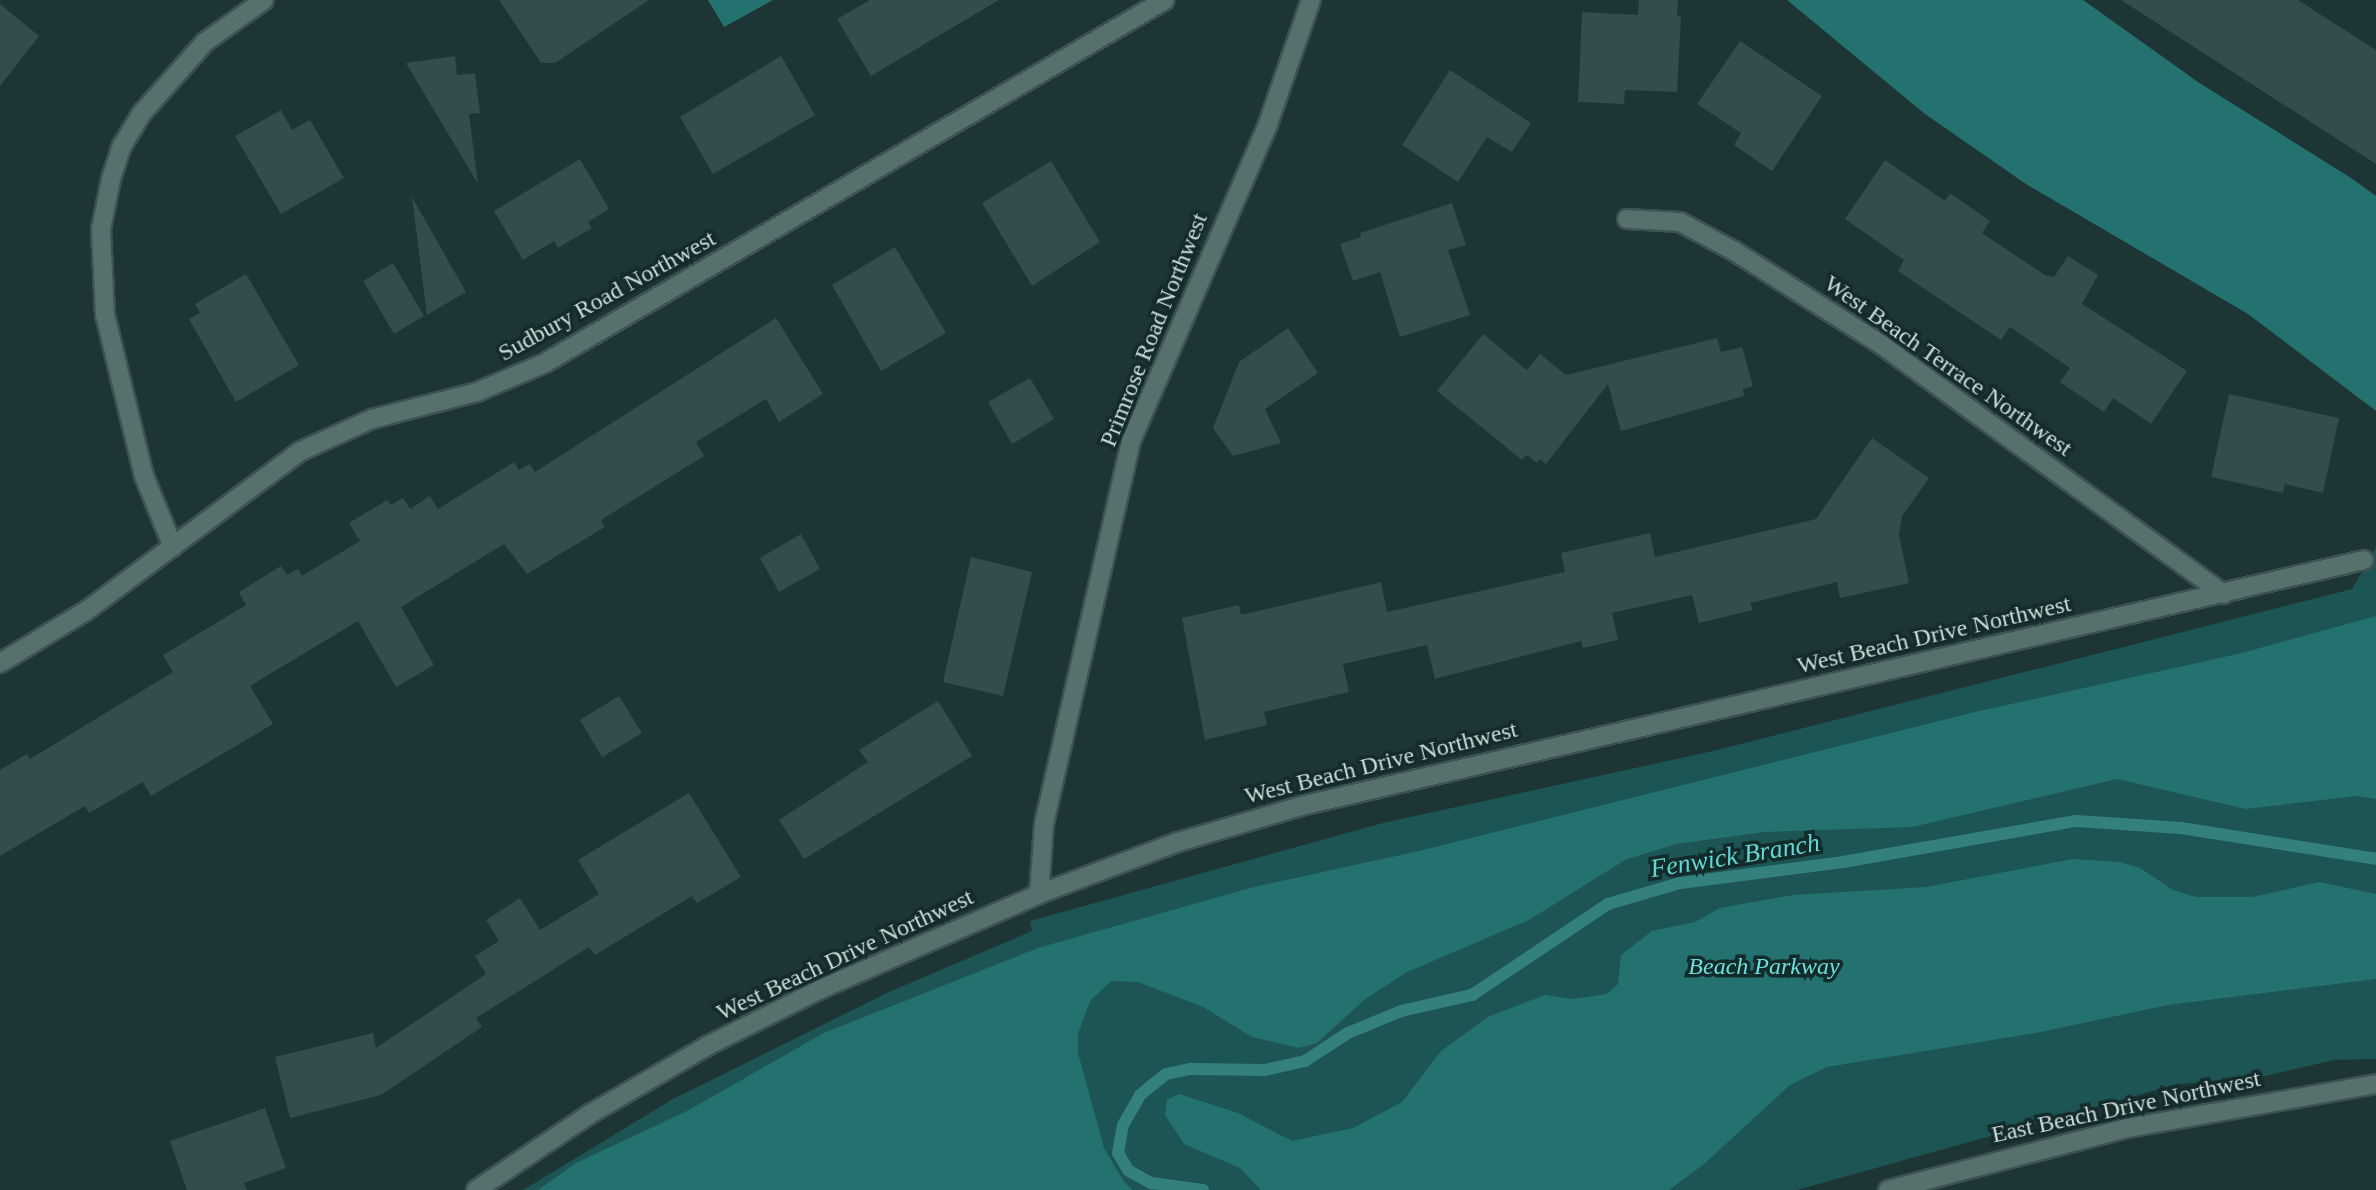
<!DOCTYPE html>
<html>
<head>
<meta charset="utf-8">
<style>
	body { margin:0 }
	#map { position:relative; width:2376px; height:1190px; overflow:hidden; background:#1d3534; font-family:"Times New Roman",serif }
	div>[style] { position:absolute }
	.green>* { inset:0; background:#1c5553 }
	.forest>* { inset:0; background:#247270 }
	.stream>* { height:12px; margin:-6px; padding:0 6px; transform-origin:6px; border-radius:6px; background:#33807d }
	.building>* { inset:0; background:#344c4b }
	.roads { filter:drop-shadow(2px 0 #3d5251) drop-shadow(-2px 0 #3d5251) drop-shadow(0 2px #3d5251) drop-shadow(0 -2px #3d5251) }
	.street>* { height:18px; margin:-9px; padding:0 9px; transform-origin:9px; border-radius:9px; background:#56706e }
	.secondary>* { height:18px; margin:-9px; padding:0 9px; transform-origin:9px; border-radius:9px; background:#56706e }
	span { translate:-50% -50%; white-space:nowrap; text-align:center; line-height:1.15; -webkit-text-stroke:7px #132b2a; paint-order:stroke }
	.street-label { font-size:24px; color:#cedcdb }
	.park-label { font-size:24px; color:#6de0db; font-style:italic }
	.water-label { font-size:26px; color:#63d6d2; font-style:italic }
</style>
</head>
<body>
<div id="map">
	<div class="green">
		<div style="clip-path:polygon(2376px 547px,2376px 1059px,2334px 1060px,2252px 1079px,2178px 1084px,1797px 1190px,523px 1190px,673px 1099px,889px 992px,1032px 931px,1030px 921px,1383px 823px,1713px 751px,2352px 589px)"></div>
	</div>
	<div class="forest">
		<div style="clip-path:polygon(708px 0,773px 0,724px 27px)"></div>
		<div style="clip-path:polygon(1787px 0,2083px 0,2198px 82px,2351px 178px,2376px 196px,2376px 411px,2248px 314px,2026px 184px,1925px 114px)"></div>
		<div style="clip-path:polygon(2376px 616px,2376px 799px,2356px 796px,2246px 809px,2117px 779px,1912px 827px,1765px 832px,1676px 844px,1625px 860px,1529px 920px,1407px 972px,1364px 1000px,1317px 1043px,1299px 1048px,1252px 1037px,1203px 1007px,1138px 982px,1111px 981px,1090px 1001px,1078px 1034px,1078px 1053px,1104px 1148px,1124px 1182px,1133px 1190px,538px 1190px,576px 1163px,689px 1110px,824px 1033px,1038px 948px,1254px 887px,1419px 851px,1971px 713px,2242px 653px)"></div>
		<div style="clip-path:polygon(2073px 859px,2120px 862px,2140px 868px,2173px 890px,2196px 897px,2252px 897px,2319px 882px,2376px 894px,2376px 979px,2168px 1005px,2036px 1033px,1827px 1067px,1790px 1085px,1704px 1164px,1669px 1190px,1261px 1190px,1240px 1168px,1184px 1144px,1165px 1115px,1167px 1100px,1179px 1094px,1238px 1113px,1292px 1141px,1353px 1128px,1402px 1102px,1441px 1051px,1488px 1017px,1545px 995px,1573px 999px,1607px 994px,1618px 984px,1621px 955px,1652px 931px,1695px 922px,1720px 908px,1793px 895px,1926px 887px)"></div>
	</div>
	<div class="stream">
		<div style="left:1203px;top:1190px;width:52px;rotate:-172.3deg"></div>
		<div style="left:1151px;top:1183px;width:26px;rotate:-151deg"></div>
		<div style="left:1128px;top:1170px;width:20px;rotate:-120deg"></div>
		<div style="left:1118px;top:1153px;width:28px;rotate:-80deg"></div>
		<div style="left:1123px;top:1125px;width:34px;rotate:-60deg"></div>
		<div style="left:1140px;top:1095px;width:33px;rotate:-39deg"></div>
		<div style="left:1166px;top:1074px;width:25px;rotate:-12deg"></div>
		<div style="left:1190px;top:1069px;width:75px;rotate:0.8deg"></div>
		<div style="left:1265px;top:1070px;width:41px;rotate:-12.7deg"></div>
		<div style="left:1305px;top:1061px;width:51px;rotate:-33.1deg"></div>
		<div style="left:1348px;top:1033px;width:57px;rotate:-22.5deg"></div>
		<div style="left:1401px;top:1011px;width:73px;rotate:-12.7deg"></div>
		<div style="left:1472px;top:995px;width:164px;rotate:-33.8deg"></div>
		<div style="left:1608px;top:904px;width:75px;rotate:-16.3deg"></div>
		<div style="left:1680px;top:883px;width:164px;rotate:-7.3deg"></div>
		<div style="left:1843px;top:862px;width:237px;rotate:-10deg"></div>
		<div style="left:2076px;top:821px;width:105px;rotate:3.8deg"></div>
		<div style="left:2181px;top:828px;width:197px;rotate:9deg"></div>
	</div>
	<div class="building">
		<div style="clip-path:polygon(499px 0,649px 0,555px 63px,541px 63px)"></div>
		<div style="clip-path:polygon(870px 0,999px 0,871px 76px,837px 19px)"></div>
		<div style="clip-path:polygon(1639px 0,1678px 0,1677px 16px,1681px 17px,1677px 92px,1625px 90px,1624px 104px,1578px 102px,1582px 12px,1638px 15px)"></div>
		<div style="clip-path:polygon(2121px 0,2298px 0,2376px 50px,2376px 164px)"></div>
		<div style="clip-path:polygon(0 4px,39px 36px,0 86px)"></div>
		<div style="clip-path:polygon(1740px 41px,1822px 96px,1772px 171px,1734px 145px,1741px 133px,1697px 104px)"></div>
		<div style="clip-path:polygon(455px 56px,457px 75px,475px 73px,480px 113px,469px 114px,478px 184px,406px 63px)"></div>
		<div style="clip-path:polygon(781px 56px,815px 115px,713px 174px,680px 117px)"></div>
		<div style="clip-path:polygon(1450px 70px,1531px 123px,1512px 152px,1487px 137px,1458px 182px,1402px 145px)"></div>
		<div style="clip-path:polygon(281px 110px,292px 130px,310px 120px,344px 178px,281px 214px,235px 136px)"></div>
		<div style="clip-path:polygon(580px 159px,609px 209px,588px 222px,592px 228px,558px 248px,554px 241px,523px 260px,494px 211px)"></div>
		<div style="clip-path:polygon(1885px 160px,1945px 201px,1950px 193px,1990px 221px,1982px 233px,2045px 275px,2054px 277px,2068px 256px,2098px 275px,2082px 304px,2187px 371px,2151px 424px,2113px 398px,2104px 412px,2060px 382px,2070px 368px,2010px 327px,2001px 340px,1938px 298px,1898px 271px,1904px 260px,1845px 219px)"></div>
		<div style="clip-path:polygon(1051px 161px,1100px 242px,1032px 286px,982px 203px)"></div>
		<div style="clip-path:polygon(412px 197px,466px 292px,427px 315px,412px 198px)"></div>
		<div style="clip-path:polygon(1452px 203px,1466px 245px,1448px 250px,1470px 315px,1400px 337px,1380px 272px,1353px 281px,1340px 244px,1361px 237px,1360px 233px)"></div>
		<div style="clip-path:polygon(895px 247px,946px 333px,881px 371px,832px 285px)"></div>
		<div style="clip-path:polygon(393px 263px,424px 316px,394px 334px,363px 281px)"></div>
		<div style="clip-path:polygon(246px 274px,299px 365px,236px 402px,189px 319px,200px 313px,195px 304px)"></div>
		<div style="clip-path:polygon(776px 318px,823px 394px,779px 422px,766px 399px,696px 442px,704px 456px,601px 520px,605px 527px,527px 574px,504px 544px,401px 607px,434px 665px,396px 687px,358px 621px,250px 686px,273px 724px,151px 796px,143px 782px,89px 813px,85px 806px,0 856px,0 770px,27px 754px,30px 759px,173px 672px,163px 655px,246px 605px,239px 592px,281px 566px,287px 575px,298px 569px,302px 576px,360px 541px,349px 523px,387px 500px,391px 505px,403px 498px,410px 509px,430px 496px,438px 509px,514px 462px,519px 470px,530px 464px,535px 472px)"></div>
		<div style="clip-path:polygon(1288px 328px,1318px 373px,1265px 409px,1281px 443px,1233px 456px,1213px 428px,1239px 362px)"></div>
		<div style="clip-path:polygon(1483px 334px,1527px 370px,1540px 354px,1566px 375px,1717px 338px,1721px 352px,1742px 347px,1753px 386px,1743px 389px,1744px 396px,1621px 431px,1608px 384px,1546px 464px,1540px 459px,1537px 463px,1527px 455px,1522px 460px,1437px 391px)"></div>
		<div style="clip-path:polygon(1030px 378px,1054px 419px,1012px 444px,988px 402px)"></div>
		<div style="clip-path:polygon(2229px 394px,2339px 418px,2323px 493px,2285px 484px,2283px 493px,2211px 477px)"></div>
		<div style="clip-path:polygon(1872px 438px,1929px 478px,1902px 516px,1899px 535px,1909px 583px,1840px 598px,1837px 582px,1750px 603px,1753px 610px,1699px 623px,1692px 595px,1612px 613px,1618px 640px,1583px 648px,1581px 641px,1435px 679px,1427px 645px,1343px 664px,1349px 692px,1264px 712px,1267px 725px,1205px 740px,1182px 618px,1239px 605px,1241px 615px,1381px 582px,1387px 612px,1565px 572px,1561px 553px,1650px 533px,1655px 557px,1816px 519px)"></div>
		<div style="clip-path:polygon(801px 534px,820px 569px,779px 592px,760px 558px)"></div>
		<div style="clip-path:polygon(971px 557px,1032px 572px,1003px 696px,943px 682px)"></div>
		<div style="clip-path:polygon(619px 696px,642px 733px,602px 757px,580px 720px)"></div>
		<div style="clip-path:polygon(938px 701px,972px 756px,804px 859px,779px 820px,868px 762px,859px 750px)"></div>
		<div style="clip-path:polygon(689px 793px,741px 877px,697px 903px,692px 896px,595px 955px,589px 947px,476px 1018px,482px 1027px,381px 1095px,290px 1118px,275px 1057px,373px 1033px,376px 1048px,486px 974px,475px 956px,499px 941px,486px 920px,520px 898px,540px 930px,599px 894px,578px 860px)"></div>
		<div style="clip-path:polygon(265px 1108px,286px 1168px,244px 1183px,247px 1190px,187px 1190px,170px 1141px)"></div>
	</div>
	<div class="roads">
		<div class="street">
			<div style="left:1627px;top:219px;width:53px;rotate:3.2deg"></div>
			<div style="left:1680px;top:222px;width:61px;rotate:28.2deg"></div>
			<div style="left:1734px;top:251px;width:175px;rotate:32.4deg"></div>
			<div style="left:1882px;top:345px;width:423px;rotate:36.1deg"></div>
			<div style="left:173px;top:547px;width:77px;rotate:-112.2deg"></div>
			<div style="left:144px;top:476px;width:166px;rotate:-103.6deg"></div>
			<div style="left:105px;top:315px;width:86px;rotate:-92.7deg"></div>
			<div style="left:101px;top:229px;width:51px;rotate:-78.7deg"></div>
			<div style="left:111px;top:179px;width:35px;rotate:-72deg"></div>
			<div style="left:122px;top:146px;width:39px;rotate:-59deg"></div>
			<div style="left:142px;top:113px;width:95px;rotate:-48.4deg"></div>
			<div style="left:205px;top:42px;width:72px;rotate:-35.4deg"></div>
			<div style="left:0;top:663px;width:100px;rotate:-31.2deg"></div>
			<div style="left:86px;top:611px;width:268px;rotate:-36.7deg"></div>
			<div style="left:301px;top:451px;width:78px;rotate:-24.3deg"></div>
			<div style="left:372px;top:419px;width:108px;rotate:-14.4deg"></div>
			<div style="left:477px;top:392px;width:74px;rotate:-23.1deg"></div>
			<div style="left:545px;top:363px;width:718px;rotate:-30.35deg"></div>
			<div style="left:1039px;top:894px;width:148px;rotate:-20.5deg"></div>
			<div style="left:1178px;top:842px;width:128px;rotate:-16.3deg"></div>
			<div style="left:1301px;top:806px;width:1091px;rotate:-13.03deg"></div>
			<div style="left:1888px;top:1190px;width:247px;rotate:-14.5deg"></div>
			<div style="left:2127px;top:1128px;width:253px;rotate:-10deg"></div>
		</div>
		<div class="secondary">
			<div style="left:476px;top:1190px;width:137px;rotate:-33.7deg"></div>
			<div style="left:590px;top:1114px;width:138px;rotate:-30.1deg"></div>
			<div style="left:709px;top:1045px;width:125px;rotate:-26.6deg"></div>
			<div style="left:821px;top:989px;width:238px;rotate:-23.5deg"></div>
			<div style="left:1039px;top:894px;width:70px;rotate:-85.9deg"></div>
			<div style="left:1044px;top:824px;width:393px;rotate:-77.2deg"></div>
			<div style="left:1131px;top:441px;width:345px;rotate:-66.6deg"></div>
			<div style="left:1268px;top:124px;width:131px;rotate:-70.9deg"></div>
		</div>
	</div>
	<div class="street-label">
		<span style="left:607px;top:296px;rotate:-29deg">Sudbury Road Northwest</span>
		<span style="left:1154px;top:330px;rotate:-68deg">Primrose Road Northwest</span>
		<span style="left:1948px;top:366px;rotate:35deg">West Beach Terrace Northwest</span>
		<span style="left:1934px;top:635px;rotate:-13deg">West Beach Drive Northwest</span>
		<span style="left:1381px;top:763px;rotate:-14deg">West Beach Drive Northwest</span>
		<span style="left:845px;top:955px;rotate:-25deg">West Beach Drive Northwest</span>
		<span style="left:2126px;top:1107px;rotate:-12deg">East Beach Drive Northwest</span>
	</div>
	<div class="park-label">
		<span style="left:1764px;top:967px">Beach Parkway</span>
	</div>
	<div class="water-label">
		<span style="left:1735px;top:856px;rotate:-9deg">Fenwick Branch</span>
	</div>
</div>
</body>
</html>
